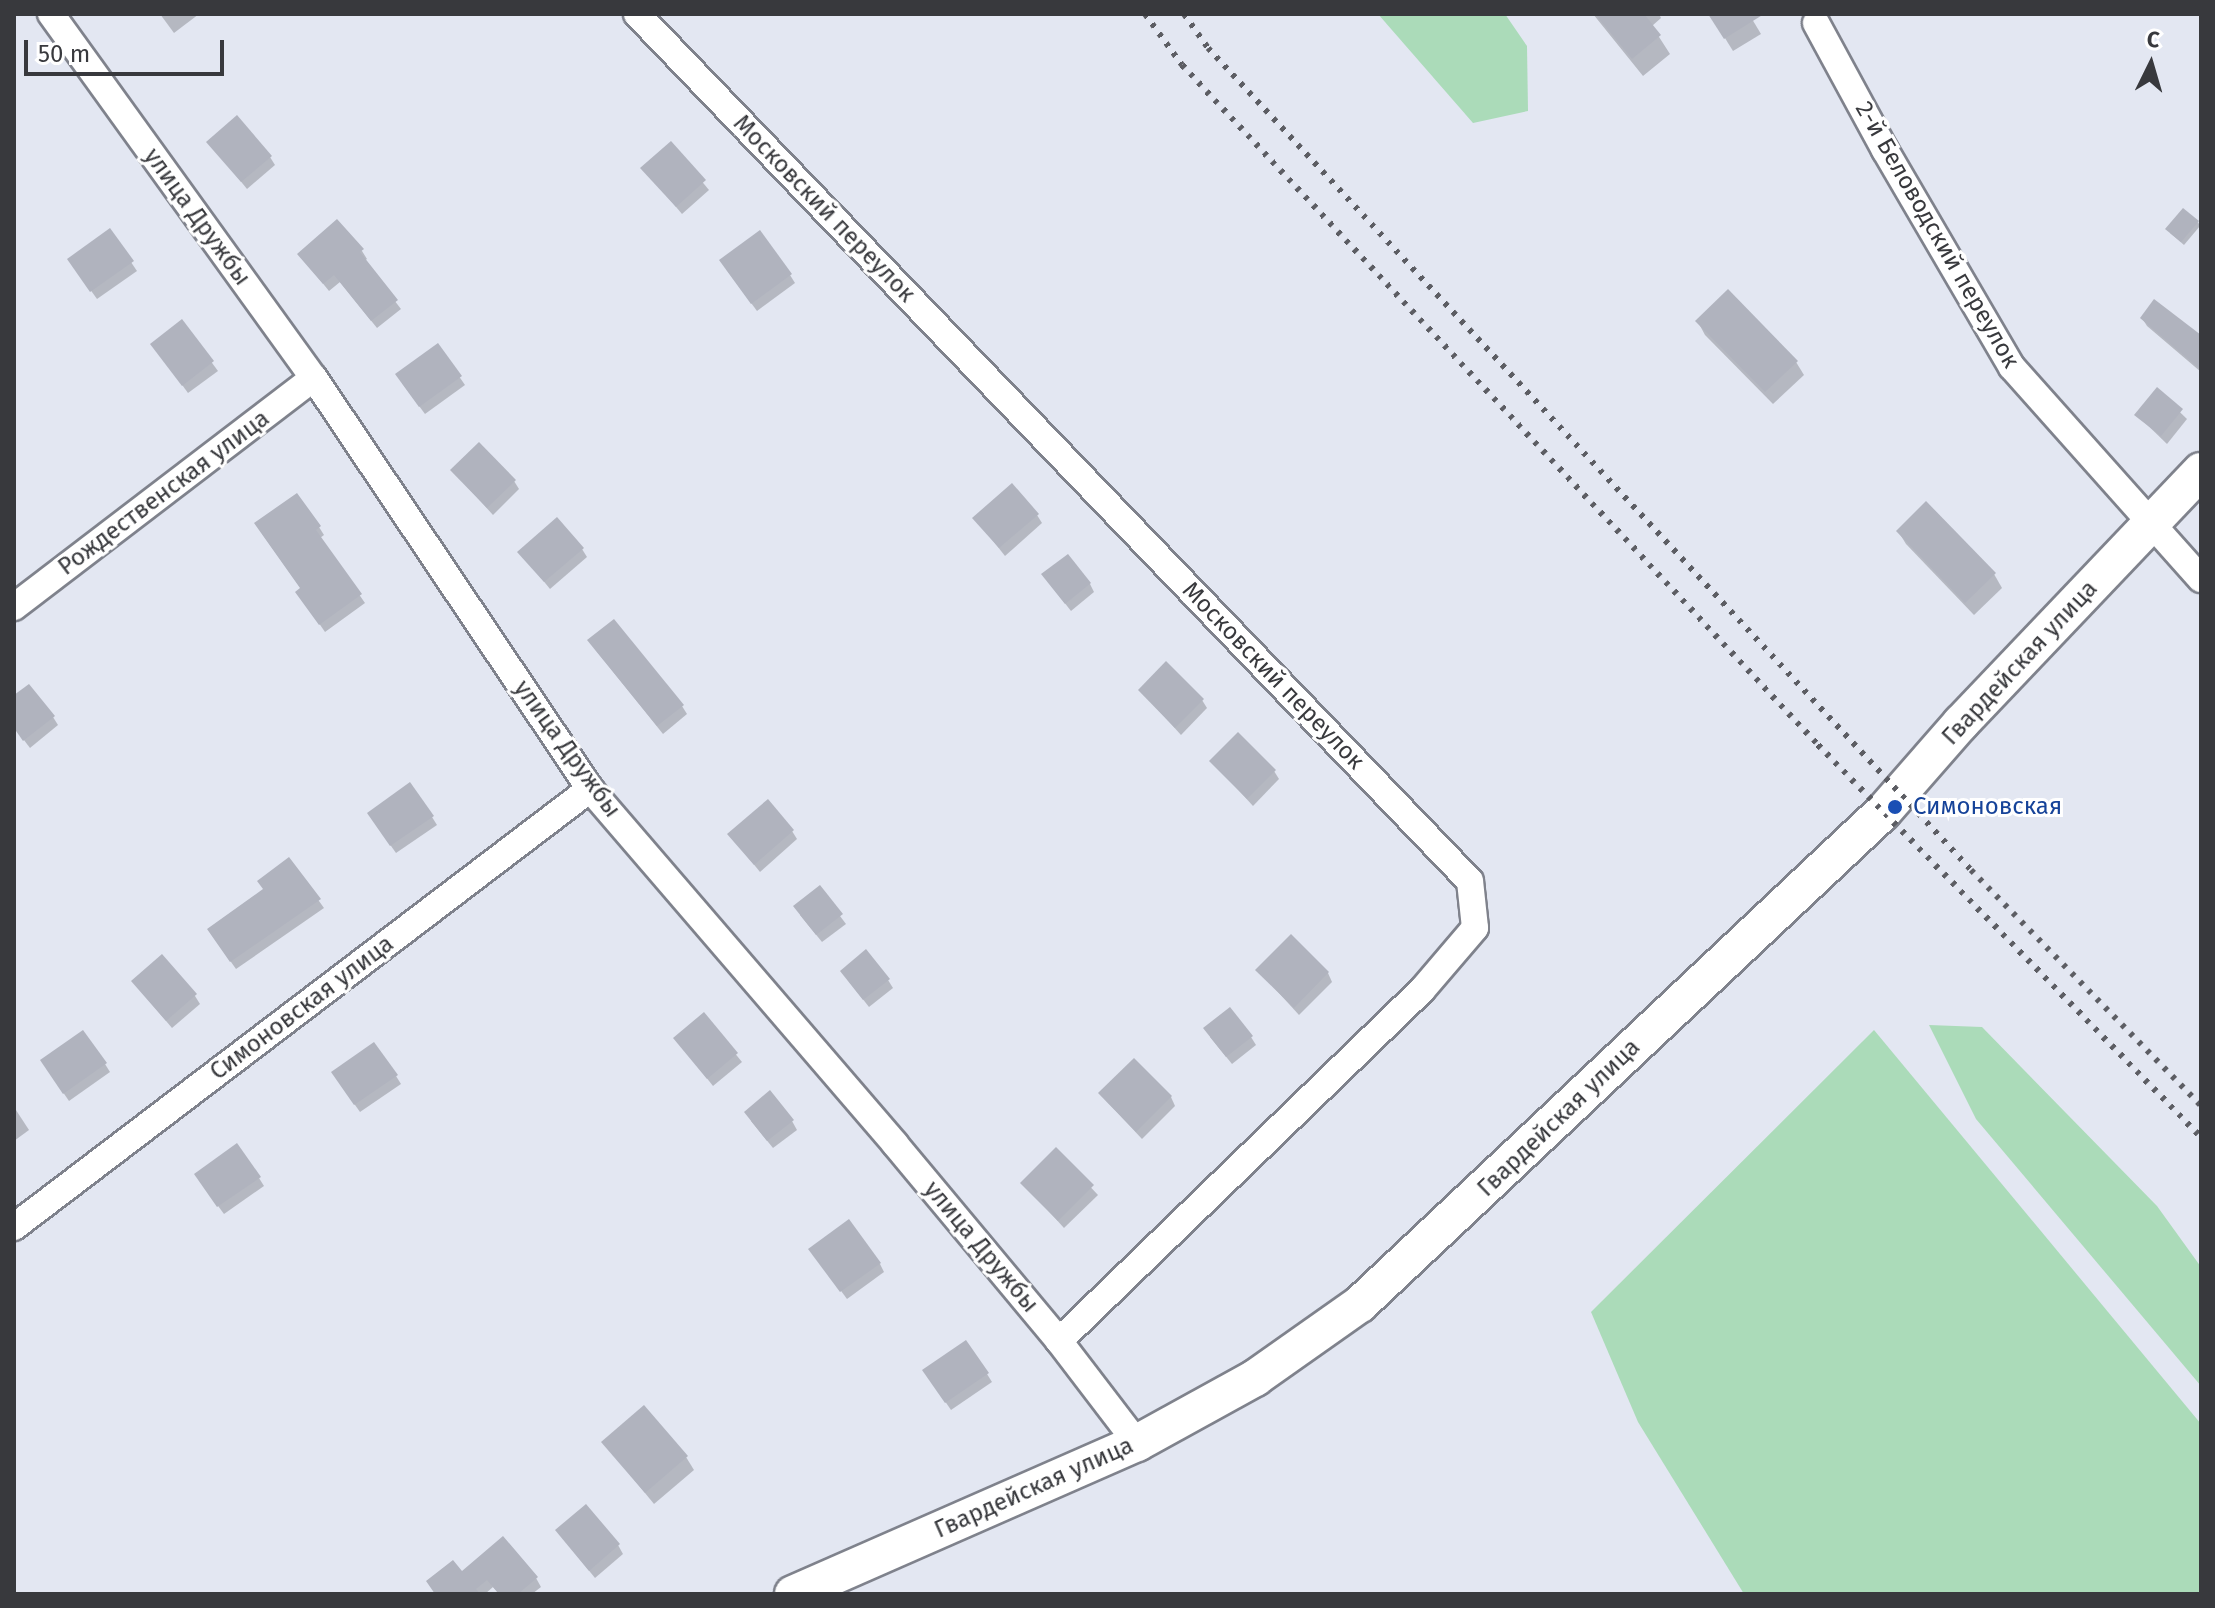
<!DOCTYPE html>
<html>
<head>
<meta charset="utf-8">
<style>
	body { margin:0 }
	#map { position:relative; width:2215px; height:1608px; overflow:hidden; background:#e3e7f2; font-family:"Fira Sans",sans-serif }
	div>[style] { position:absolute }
	.green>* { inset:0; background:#abdbb9 }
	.shadow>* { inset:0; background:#0003 }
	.building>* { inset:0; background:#b0b3be }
	.roads { filter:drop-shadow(2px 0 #7f828c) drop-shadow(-2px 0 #7f828c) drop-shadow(0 2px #7f828c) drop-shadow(0 -2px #7f828c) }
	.street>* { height:26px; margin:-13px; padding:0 13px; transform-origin:13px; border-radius:13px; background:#fff }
	.secondary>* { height:36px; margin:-18px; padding:0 18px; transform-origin:18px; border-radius:18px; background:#fff }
	.rail>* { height:6px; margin-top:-3px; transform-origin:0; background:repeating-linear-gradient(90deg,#5c5d63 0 4px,transparent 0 12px) }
	.dots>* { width:22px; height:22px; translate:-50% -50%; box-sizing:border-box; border:4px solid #fff; border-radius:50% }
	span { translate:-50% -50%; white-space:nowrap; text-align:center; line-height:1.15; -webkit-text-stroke:6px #fff; paint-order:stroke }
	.street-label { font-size:24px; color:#38393d }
	.transit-label { font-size:24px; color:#164399 }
	.left { translate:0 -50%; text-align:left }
	.frame { position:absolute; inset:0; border:16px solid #38393d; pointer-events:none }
	.north { position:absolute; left:2111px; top:24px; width:80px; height:80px; -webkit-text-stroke:6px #fff; paint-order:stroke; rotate:5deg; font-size:22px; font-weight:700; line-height:32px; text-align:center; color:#38393d }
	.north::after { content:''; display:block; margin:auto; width:28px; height:36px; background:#38393d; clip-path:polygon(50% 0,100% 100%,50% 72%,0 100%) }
	.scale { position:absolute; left:24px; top:40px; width:200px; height:36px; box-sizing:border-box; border:4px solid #38393d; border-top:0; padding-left:10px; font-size:24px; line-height:28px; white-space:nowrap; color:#38393d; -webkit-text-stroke:6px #fff; paint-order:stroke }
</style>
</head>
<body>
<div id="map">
	<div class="green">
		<div style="clip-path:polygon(1378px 14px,1505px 14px,1527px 46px,1528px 111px,1473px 123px)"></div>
		<div style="clip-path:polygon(1929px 1025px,1982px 1027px,2157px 1206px,2201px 1267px,2201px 1386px,1976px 1119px)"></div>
		<div style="clip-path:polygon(1874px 1030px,2201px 1424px,2201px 1594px,1744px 1594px,1638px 1422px,1591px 1312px)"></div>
	</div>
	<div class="shadow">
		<div style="clip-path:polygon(160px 14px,199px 14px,174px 33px)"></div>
		<div style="clip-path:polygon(1593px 14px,1659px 14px,1661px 18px,1652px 26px,1670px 54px,1643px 76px)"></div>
		<div style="clip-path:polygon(1710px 14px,1749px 14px,1761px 34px,1733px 51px)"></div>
		<div style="clip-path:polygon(209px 142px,270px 157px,275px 165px,247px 189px)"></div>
		<div style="clip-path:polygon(670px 143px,709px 190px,682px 214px,643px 168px)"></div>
		<div style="clip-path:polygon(337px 222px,362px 251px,367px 259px,364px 261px,401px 309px,377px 328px,340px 282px,329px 291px,299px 254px)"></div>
		<div style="clip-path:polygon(2198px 222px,2200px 226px,2184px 245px,2170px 233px)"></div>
		<div style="clip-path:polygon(110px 231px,137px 271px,97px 299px,74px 267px)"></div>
		<div style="clip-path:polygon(726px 269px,790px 275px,795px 283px,757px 311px)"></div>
		<div style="clip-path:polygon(2142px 318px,2198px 336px,2201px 332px,2201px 372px,2147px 326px)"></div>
		<div style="clip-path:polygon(182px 322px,218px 371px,188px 393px,158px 352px)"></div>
		<div style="clip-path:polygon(1698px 322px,1796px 362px,1804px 375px,1773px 404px,1705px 335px)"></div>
		<div style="clip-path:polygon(438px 346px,465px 385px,425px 414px,402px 383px)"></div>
		<div style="clip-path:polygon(2157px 390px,2187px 419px,2167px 444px,2137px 415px)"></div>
		<div style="clip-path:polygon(452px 470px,514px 481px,519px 489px,493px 515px)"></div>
		<div style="clip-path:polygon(1037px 515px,1042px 523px,1005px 556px,975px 518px)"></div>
		<div style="clip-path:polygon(319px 527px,324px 535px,320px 538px,365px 603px,325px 632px,303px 600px,302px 590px,261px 532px)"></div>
		<div style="clip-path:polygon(1898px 531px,1994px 574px,2002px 588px,1974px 615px,1906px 544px)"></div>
		<div style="clip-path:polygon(582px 549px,587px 557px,550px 589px,520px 552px)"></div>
		<div style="clip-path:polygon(1049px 583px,1090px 584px,1094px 592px,1071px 611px)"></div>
		<div style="clip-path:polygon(594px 648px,682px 706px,687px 714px,663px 734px)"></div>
		<div style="clip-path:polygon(1140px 690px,1202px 700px,1207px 708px,1181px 735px)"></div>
		<div style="clip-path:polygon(14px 698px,53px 717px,58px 725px,30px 748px,14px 727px)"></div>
		<div style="clip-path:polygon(1212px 761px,1274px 771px,1279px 779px,1253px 806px)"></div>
		<div style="clip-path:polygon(432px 817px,437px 825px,396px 853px,374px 822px)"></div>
		<div style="clip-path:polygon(792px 831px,797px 839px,760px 872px,730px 835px)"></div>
		<div style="clip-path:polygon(289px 859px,324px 908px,236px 969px,214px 938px,264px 890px)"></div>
		<div style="clip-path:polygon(819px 888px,846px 924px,822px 942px,800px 915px)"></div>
		<div style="clip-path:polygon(1258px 970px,1328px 973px,1332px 982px,1299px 1015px)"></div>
		<div style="clip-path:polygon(847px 979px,888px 980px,893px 988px,869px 1007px)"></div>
		<div style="clip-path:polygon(139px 989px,195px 996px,200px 1004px,172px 1028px)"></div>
		<div style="clip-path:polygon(704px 1015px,742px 1062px,713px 1086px,676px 1039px)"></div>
		<div style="clip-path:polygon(1210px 1037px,1251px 1037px,1256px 1045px,1232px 1064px)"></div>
		<div style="clip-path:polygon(105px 1064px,110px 1072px,69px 1101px,47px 1069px)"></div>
		<div style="clip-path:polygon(396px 1076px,401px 1084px,360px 1112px,338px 1081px)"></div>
		<div style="clip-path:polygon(1100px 1094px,1171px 1097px,1175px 1106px,1142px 1139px)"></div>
		<div style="clip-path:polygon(14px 1107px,29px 1130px,14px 1141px)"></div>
		<div style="clip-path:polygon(751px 1121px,792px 1121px,797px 1130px,773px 1148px)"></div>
		<div style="clip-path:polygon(1056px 1150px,1098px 1195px,1064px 1228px,1023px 1183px)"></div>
		<div style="clip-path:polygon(259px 1178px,264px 1186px,224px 1214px,201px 1183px)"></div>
		<div style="clip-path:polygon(816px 1257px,880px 1264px,884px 1272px,847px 1299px)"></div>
		<div style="clip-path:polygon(987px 1374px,992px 1382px,951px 1410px,929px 1378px)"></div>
		<div style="clip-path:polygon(604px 1443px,686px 1457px,694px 1470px,654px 1504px)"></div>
		<div style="clip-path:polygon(557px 1531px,618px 1545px,623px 1554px,595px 1578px)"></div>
		<div style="clip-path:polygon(462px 1574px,536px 1578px,541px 1587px,532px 1594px,499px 1594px,493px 1587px,485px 1594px,437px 1594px)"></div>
	</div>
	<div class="building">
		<div style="clip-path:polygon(1595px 14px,1644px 14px,1661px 35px,1632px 59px)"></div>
		<div style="clip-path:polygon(1708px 14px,1764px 14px,1724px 39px)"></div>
		<div style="clip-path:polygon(237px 115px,272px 156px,241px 182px,206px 142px)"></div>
		<div style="clip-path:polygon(671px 141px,706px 180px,676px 207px,640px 168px)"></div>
		<div style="clip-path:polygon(2183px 208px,2199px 221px,2181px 242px,2165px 229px)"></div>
		<div style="clip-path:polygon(337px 219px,364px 249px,360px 252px,398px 300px,371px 321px,334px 275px,323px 284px,297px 254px)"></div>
		<div style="clip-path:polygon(110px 228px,134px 261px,90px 292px,67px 259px)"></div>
		<div style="clip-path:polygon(760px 230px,792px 274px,751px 304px,719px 260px)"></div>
		<div style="clip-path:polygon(1728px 289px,1798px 361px,1765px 392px,1695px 321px)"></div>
		<div style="clip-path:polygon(2154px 299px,2201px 335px,2201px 370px,2140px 318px)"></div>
		<div style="clip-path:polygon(182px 319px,214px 361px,182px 386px,150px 344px)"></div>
		<div style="clip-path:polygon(438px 343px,462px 376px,419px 407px,395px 374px)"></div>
		<div style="clip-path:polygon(2157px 387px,2183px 409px,2161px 436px,2134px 415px)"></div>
		<div style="clip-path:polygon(479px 442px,516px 480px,487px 508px,450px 470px)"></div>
		<div style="clip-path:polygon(1012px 483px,1039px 514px,999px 548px,972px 518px)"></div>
		<div style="clip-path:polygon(297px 493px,321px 526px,316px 530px,362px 594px,319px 625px,295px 592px,300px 588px,254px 523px)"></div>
		<div style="clip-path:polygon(1926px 501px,1996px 573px,1965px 603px,1896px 531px)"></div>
		<div style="clip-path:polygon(557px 517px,584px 548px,544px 582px,517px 552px)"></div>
		<div style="clip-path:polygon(1068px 554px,1091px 583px,1065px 604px,1041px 574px)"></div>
		<div style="clip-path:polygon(614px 619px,684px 705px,657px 726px,587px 640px)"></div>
		<div style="clip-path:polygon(1166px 661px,1204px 699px,1175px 728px,1138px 690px)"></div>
		<div style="clip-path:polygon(29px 684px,55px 716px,23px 741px,14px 728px,14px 695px)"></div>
		<div style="clip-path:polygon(1238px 732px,1276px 770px,1247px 799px,1209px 761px)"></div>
		<div style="clip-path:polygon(410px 782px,434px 816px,390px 846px,367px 813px)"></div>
		<div style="clip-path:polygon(768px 799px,794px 830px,754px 865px,727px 834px)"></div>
		<div style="clip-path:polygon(289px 857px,321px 899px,230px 962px,207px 929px,263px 889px,257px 881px)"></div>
		<div style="clip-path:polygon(820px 885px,843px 914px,816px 935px,793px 906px)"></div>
		<div style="clip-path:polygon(1291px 934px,1329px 972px,1294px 1008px,1255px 970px)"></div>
		<div style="clip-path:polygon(866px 949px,890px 979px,863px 1000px,840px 971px)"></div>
		<div style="clip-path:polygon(162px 954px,197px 994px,166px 1021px,131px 981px)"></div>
		<div style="clip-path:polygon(1230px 1007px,1253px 1036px,1226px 1057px,1203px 1028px)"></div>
		<div style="clip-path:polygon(704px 1012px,738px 1053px,707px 1079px,673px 1038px)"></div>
		<div style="clip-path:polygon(83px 1030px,107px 1063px,63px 1094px,40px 1060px)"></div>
		<div style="clip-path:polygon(374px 1042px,398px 1075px,354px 1105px,331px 1072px)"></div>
		<div style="clip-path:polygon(1134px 1058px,1172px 1096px,1136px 1132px,1098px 1093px)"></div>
		<div style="clip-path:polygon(770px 1090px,794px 1120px,767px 1141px,744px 1112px)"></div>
		<div style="clip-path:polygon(237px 1143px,261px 1177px,217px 1207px,194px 1174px)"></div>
		<div style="clip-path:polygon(1056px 1147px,1094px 1185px,1058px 1221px,1020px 1183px)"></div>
		<div style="clip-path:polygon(849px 1219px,881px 1263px,840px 1292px,808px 1249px)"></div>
		<div style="clip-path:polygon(966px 1340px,989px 1373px,945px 1403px,922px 1370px)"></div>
		<div style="clip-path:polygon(644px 1405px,688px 1456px,645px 1493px,601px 1442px)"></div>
		<div style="clip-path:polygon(586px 1504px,620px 1544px,589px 1571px,555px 1530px)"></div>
		<div style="clip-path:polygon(503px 1536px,538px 1577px,518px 1594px,499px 1594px,487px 1580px,476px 1589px,480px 1594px,435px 1594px,426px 1581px,453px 1560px,462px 1571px)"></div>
	</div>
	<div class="roads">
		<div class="street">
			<div style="left:51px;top:14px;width:449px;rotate:54.2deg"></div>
			<div style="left:314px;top:378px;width:495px;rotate:56.1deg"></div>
			<div style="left:590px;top:789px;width:468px;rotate:49.3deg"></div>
			<div style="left:895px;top:1144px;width:256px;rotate:50.2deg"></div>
			<div style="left:1059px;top:1341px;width:128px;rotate:52.6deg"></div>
			<div style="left:637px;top:14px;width:1202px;rotate:46.15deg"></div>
			<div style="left:1470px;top:881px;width:47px;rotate:83.9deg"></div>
			<div style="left:1475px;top:928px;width:82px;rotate:130.5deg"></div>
			<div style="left:1422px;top:990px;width:505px;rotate:135.96deg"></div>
			<div style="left:1816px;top:23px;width:145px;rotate:61.5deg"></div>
			<div style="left:1885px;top:150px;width:251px;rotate:59.7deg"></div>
			<div style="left:2012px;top:367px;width:284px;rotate:48.3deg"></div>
			<div style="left:14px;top:607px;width:377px;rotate:-37.4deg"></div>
			<div style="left:14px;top:1227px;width:724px;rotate:-37.25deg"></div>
		</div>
		<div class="secondary">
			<div style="left:793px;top:1594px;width:376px;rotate:-23.7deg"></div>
			<div style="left:1137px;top:1443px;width:135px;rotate:-28.8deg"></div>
			<div style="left:1255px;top:1378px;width:128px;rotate:-35.2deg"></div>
			<div style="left:1360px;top:1304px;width:718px;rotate:-43.25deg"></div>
			<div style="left:1883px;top:812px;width:118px;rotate:-48.8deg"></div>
			<div style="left:1961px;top:723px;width:348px;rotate:-46.4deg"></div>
		</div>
	</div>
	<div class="rail">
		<div style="left:1145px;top:14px;width:63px;rotate:54deg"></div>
		<div style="left:1182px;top:65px;width:931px;rotate:46.91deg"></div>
		<div style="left:1818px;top:745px;width:548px;rotate:45.67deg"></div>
		<div style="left:1184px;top:14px;width:42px;rotate:54.8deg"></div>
		<div style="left:1208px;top:48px;width:1122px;rotate:47.13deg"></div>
		<div style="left:1971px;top:870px;width:330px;rotate:45.7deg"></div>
	</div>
	<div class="dots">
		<div style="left:1895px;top:807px;background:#1a4fb4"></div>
	</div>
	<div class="street-label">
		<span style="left:824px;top:209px;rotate:46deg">Московский переулок</span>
		<span style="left:197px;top:217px;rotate:54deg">улица Дружбы</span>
		<span style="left:1937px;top:235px;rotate:60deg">2-й Беловодский переулок</span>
		<span style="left:164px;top:493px;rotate:-37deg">Рождественская улица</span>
		<span style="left:2020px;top:663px;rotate:-47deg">Гвардейская улица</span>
		<span style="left:1273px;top:676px;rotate:46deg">Московский переулок</span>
		<span style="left:567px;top:749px;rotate:54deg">улица Дружбы</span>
		<span style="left:302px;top:1008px;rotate:-37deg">Симоновская улица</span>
		<span style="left:1559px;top:1118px;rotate:-44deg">Гвардейская улица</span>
		<span style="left:981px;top:1247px;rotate:50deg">улица Дружбы</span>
		<span style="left:1034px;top:1488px;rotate:-24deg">Гвардейская улица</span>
	</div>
	<div class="transit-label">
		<span class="left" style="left:1913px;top:807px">Симоновская</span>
	</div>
	<div class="frame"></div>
	<div class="north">С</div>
	<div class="scale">50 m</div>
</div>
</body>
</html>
